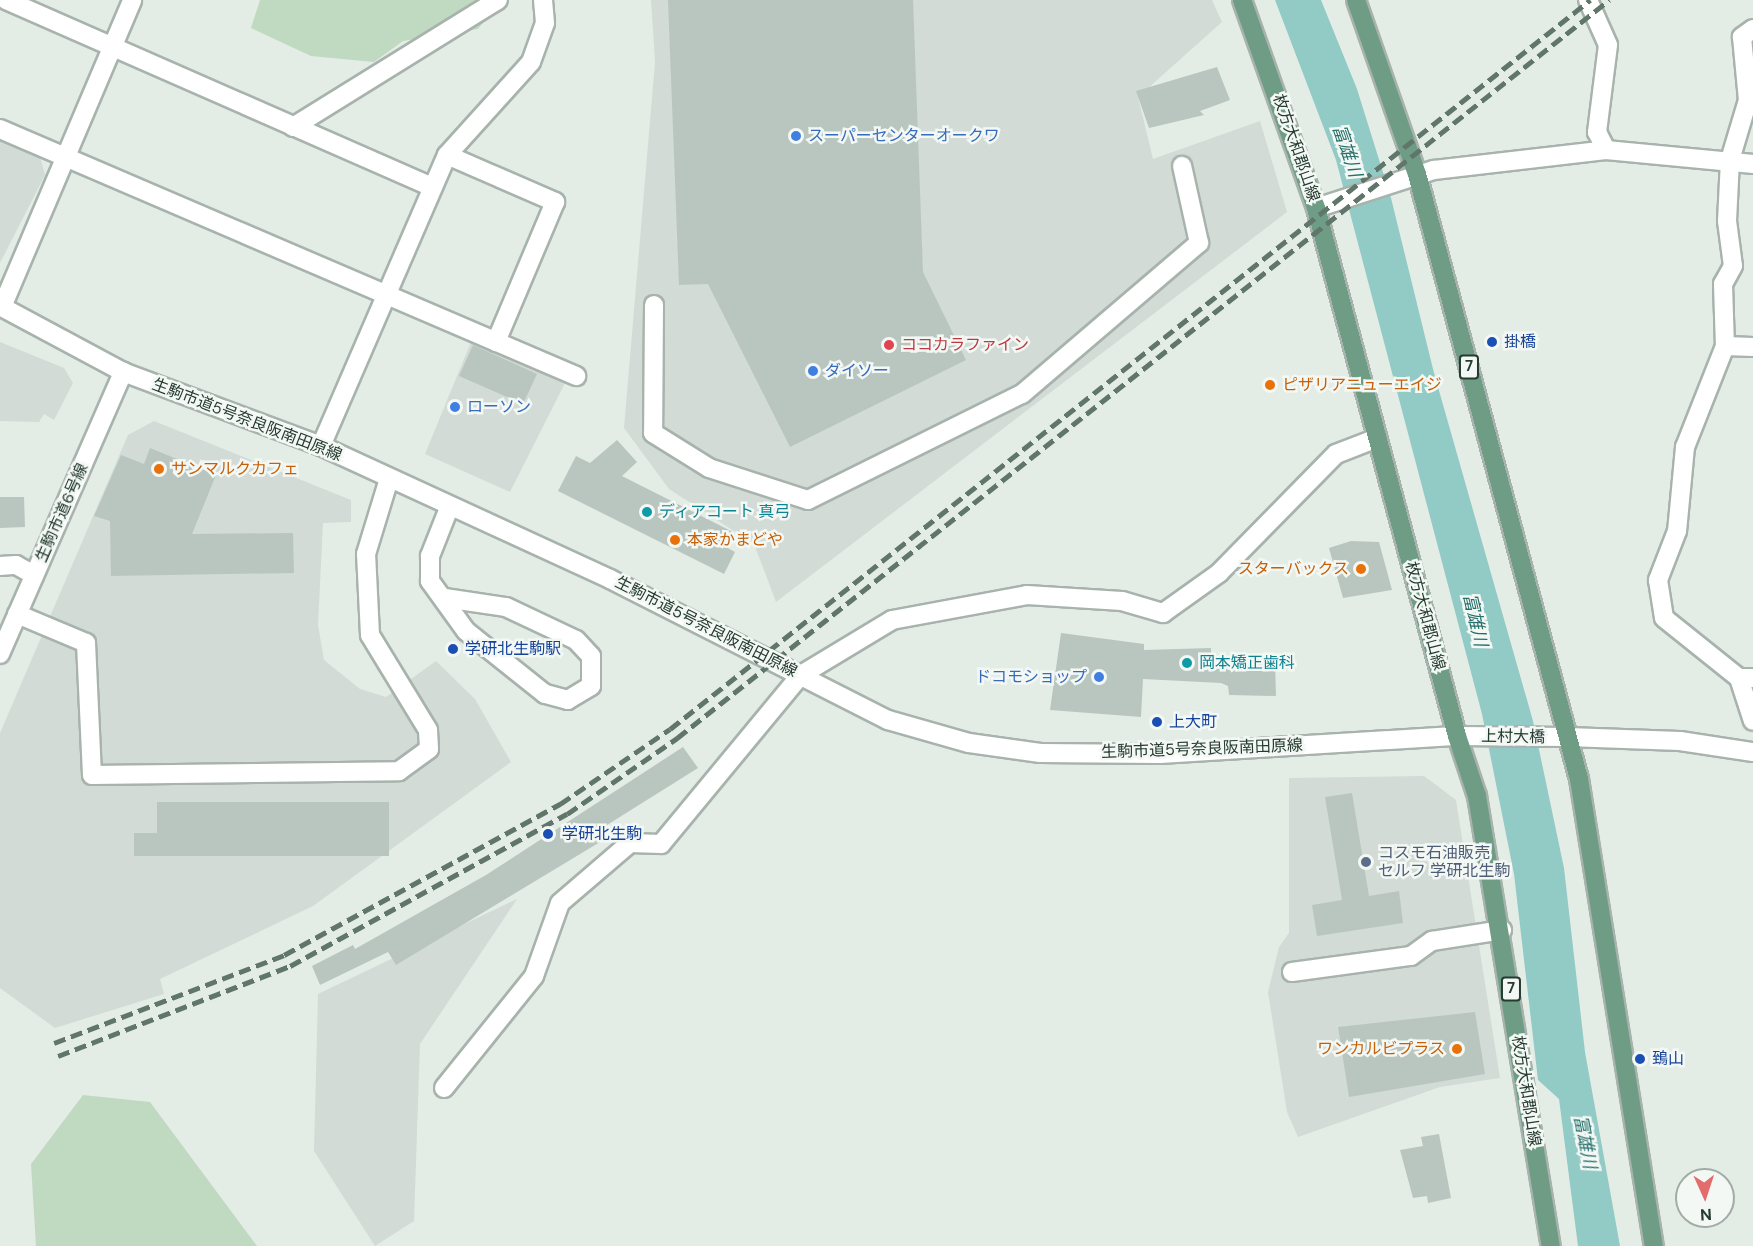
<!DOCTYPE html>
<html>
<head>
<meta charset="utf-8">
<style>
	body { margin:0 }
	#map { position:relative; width:1753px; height:1246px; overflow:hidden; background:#e4ece6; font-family:"DM Sans","Noto Sans JP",sans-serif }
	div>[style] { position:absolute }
	.built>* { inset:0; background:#d2dbd5 }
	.green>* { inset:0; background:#bfdac0 }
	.water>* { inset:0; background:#92cac6 }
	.building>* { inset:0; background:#b9c6bf }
	.roads { filter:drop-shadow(2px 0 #a7b3ac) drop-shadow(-2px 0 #a7b3ac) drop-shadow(0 2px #a7b3ac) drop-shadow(0 -2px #a7b3ac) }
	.minor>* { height:18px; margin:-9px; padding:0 9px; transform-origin:9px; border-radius:9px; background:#fff }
	.major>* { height:18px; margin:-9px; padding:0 9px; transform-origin:9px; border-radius:9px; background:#6e9c85 }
	.rail>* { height:4.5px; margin-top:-2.25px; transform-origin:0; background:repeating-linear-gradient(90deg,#60766b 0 12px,transparent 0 18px) }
	.dots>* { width:16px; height:16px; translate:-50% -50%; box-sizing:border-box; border:3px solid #f4f8f5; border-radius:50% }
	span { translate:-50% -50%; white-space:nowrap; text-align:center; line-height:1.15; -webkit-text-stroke:5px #f4f8f5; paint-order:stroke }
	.shield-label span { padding:2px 4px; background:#f4f8f5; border:2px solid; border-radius:4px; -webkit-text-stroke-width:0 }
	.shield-label { font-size:15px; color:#253b30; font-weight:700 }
	.shop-label { font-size:16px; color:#366cbe }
	.left { translate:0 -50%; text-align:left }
	.right { translate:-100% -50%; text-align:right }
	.street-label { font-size:16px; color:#253b30 }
	.transit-label { font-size:16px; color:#164399 }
	.health-label { font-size:16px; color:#be3a42 }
	.food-label { font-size:16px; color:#c56008 }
	.culture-label { font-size:16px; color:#0d838f }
	.service-label { font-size:16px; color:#4e5e75 }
	.water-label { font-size:18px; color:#26706b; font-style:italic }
	.north { position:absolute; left:1675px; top:1168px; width:60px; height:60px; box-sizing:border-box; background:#f4f8f5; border:2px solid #a1aca6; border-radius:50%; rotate:177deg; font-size:16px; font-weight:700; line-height:24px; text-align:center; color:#253b30 }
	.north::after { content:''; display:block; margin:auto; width:21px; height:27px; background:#e26d6c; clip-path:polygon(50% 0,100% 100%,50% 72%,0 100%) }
</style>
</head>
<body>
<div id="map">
	<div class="built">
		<div style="clip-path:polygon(651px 0,1212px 0,1222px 22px,1138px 97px,1153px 159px,1260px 121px,1287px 212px,776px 602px,754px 544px,669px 489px,624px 428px,655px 62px)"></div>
		<div style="clip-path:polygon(0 140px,40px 157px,45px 175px,0 263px)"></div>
		<div style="clip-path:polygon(0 342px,64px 368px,73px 383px,54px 420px,44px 414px,39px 422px,0 421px)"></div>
		<div style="clip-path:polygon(471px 342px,565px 383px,510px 492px,425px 454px)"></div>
		<div style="clip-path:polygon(154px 421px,351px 500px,351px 522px,323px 523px,318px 625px,324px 660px,360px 689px,386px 697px,436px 661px,475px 699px,511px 762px,313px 906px,160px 979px,164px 994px,55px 1028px,0 988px,0 733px,128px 435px)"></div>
		<div style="clip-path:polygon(1424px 776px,1456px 800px,1500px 1078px,1440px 1087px,1298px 1137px,1287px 1112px,1268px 992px,1279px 947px,1289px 933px,1289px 778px)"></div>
		<div style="clip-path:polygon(517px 899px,420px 1044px,414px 1221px,375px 1246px,314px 1151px,318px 994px)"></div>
	</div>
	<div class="green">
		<div style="clip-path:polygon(260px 0,501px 0,478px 29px,403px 41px,374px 62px,311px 56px,251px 28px)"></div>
		<div style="clip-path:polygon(83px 1095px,150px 1102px,257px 1246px,36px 1246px,31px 1164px)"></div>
	</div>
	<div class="water">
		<div style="clip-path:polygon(1275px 0,1321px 0,1357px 89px,1391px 198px,1434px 373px,1533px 721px,1564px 868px,1585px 1052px,1620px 1246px,1578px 1246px,1559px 1099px,1538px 1080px,1514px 874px,1482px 714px,1336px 160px)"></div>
	</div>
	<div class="building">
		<div style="clip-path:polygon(668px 0,913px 0,923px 272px,966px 360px,790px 447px,708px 284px,679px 285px)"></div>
		<div style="clip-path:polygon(1217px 67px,1230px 100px,1200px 111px,1204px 115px,1149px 128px,1136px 91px)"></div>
		<div style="clip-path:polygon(473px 345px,537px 374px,523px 404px,459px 376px)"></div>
		<div style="clip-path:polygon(617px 440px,637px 462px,622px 476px,733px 532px,726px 547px,735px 552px,724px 574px,558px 491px,576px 456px,590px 463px)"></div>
		<div style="clip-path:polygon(150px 448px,216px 475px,192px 534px,293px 533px,294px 573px,111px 576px,110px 521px,94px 516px,121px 455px,144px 464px)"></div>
		<div style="clip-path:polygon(0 497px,24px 497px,25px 527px,0 528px)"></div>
		<div style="clip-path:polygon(1351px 541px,1379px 542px,1392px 590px,1343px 598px,1329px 548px)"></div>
		<div style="clip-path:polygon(1061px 633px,1144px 644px,1144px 650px,1211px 648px,1211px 656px,1275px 662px,1276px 696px,1229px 695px,1228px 686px,1221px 683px,1143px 679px,1141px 717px,1050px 710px)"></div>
		<div style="clip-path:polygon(683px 747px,698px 768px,607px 825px,610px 836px,396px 965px,388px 952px,320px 985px,312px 966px,353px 945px,355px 949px,486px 875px)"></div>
		<div style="clip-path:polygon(1352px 793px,1369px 896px,1399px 891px,1403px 923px,1317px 936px,1312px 905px,1342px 900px,1325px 797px)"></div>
		<div style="clip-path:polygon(157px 802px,389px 802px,389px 856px,134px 856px,134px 833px,157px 833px)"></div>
		<div style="clip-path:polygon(1475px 1012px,1485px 1074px,1349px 1097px,1338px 1027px)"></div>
		<div style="clip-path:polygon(1439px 1134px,1451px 1198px,1428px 1203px,1427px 1196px,1413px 1198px,1400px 1150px,1423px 1146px,1421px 1137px)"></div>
	</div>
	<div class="roads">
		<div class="minor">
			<div style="left:6px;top:0;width:466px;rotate:23.7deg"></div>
			<div style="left:1588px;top:0;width:49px;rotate:66deg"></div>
			<div style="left:1608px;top:45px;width:88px;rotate:97.2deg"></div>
			<div style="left:1597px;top:132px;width:20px;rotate:63deg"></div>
			<div style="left:1753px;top:29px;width:14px;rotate:144deg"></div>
			<div style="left:1742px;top:37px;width:63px;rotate:84.6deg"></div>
			<div style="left:1748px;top:100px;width:63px;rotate:106.7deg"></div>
			<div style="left:1730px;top:160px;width:61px;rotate:92.8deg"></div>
			<div style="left:1727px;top:221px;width:45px;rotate:82.4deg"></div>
			<div style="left:1733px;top:266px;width:21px;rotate:119deg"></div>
			<div style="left:1723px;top:284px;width:62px;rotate:88.2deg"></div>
			<div style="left:1725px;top:346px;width:109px;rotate:111.6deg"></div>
			<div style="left:1685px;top:447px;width:84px;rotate:95.4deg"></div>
			<div style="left:1677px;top:531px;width:53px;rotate:111.2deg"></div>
			<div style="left:1658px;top:580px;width:38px;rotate:81deg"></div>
			<div style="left:1664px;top:618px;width:96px;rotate:38.7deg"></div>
			<div style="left:1739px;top:678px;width:14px"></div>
			<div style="left:293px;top:127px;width:241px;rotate:-31.8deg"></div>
			<div style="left:0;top:129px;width:627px;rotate:23.21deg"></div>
			<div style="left:447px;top:155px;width:118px;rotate:23.5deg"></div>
			<div style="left:555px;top:202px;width:152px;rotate:112.9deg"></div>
			<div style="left:1316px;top:208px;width:124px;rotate:-17.9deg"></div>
			<div style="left:1434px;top:170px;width:173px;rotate:-6.6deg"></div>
			<div style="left:1606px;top:150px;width:148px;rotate:5.4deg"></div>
			<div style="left:654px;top:305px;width:128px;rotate:90.4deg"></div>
			<div style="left:653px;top:433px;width:66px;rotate:32deg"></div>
			<div style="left:709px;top:468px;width:104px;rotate:17.9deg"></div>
			<div style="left:808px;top:500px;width:239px;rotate:-26.4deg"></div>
			<div style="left:1022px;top:394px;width:233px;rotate:-40.5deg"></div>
			<div style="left:1199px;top:243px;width:79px;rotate:-102.4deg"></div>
			<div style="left:0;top:306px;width:140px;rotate:28.2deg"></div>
			<div style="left:123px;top:372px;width:211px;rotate:20.5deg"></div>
			<div style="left:321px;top:446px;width:318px;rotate:24.7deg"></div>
			<div style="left:610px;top:579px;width:312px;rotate:26.9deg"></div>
			<div style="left:888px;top:720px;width:84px;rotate:15.9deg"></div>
			<div style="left:969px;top:743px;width:72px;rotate:8deg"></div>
			<div style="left:1040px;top:753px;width:120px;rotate:0.5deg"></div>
			<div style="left:1160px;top:754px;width:298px;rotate:-3.5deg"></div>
			<div style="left:1457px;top:736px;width:111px;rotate:0.5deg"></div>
			<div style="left:1568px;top:737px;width:112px;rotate:2deg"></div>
			<div style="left:1680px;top:741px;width:74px;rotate:8.6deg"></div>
			<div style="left:2px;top:307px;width:333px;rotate:-67deg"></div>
			<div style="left:1725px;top:346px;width:28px;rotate:2deg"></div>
			<div style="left:321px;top:446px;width:317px;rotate:-66.6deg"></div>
			<div style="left:447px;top:155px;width:125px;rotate:-47.9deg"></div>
			<div style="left:531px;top:62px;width:41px;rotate:-70.3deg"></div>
			<div style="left:545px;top:23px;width:23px;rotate:-95deg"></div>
			<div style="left:0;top:566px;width:16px;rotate:-4deg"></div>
			<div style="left:16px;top:565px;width:21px;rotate:29deg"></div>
			<div style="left:445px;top:598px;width:62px;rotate:8.4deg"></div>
			<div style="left:506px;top:607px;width:77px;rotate:25.2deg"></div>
			<div style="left:576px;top:640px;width:22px;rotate:47deg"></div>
			<div style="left:591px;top:656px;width:30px;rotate:90deg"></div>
			<div style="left:591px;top:686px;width:27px;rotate:149deg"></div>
			<div style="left:568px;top:700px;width:24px;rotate:-165deg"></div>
			<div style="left:545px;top:694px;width:101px;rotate:-141.4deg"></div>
			<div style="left:466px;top:631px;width:62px;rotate:-125.8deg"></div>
			<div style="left:430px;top:581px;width:25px;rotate:-90deg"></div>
			<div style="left:430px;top:556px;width:52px;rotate:-68.4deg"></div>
			<div style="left:17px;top:614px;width:75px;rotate:22.8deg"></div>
			<div style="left:86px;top:643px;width:132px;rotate:87.4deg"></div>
			<div style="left:92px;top:775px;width:307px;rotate:-0.7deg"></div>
			<div style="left:399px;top:771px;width:37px;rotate:-36deg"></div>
			<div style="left:429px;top:749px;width:19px;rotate:-93deg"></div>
			<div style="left:428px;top:730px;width:111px;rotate:-121.4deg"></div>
			<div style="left:370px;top:635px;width:81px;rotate:-92.8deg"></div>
			<div style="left:366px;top:554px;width:78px;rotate:-73deg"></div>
			<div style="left:0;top:654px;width:308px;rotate:-66.4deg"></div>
			<div style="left:1739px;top:678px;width:45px;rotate:72deg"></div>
			<div style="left:1292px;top:972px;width:120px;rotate:-7.7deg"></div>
			<div style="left:1411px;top:956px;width:26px;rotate:-36deg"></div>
			<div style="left:1432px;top:941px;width:71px;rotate:-8.9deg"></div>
			<div style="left:444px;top:1088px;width:144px;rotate:-51.2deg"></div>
			<div style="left:534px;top:976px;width:77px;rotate:-70.4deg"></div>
			<div style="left:560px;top:903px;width:92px;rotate:-40.6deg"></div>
			<div style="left:630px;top:843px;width:31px;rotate:2deg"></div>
			<div style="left:661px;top:844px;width:219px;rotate:-50.4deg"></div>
			<div style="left:801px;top:675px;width:106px;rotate:-31.1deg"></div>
			<div style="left:892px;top:620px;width:137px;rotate:-10.5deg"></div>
			<div style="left:1027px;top:595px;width:95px;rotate:3.6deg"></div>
			<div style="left:1122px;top:601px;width:43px;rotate:16.3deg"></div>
			<div style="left:1163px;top:613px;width:69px;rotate:-35.5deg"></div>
			<div style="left:1219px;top:573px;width:167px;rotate:-45.5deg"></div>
			<div style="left:1336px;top:454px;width:44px;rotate:-21.3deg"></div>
		</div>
		<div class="major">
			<div style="left:1242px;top:0;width:221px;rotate:70.4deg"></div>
			<div style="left:1316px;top:208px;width:547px;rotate:75.05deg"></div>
			<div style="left:1457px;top:736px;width:63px;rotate:71.6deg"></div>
			<div style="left:1477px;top:796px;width:456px;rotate:80.7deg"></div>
			<div style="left:1356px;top:0;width:184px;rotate:70.7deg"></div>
			<div style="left:1417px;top:174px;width:626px;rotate:75.01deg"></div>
			<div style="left:1579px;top:779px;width:473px;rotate:80.9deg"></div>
		</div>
	</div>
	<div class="rail">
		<div style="left:54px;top:1043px;width:246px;rotate:-20.9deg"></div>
		<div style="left:284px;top:955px;width:315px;rotate:-28.7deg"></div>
		<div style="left:560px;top:804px;width:133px;rotate:-34.3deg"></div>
		<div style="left:670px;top:729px;width:1174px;rotate:-38.39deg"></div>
		<div style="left:58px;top:1056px;width:249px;rotate:-21.2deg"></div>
		<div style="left:290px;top:966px;width:316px;rotate:-28.8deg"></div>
		<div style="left:567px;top:814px;width:134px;rotate:-34.6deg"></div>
		<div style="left:677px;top:738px;width:1189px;rotate:-38.37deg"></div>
	</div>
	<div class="dots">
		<div style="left:796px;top:136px;background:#3f7fe0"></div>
		<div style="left:1492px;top:342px;background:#1a4fb4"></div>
		<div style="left:889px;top:345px;background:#e0444e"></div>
		<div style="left:813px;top:371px;background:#3f7fe0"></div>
		<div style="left:1270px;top:385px;background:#e8710a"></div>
		<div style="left:455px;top:407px;background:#3f7fe0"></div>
		<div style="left:159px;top:469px;background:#e8710a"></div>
		<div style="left:647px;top:512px;background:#0f9aa8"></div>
		<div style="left:675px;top:540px;background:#e8710a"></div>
		<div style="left:1361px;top:569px;background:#e8710a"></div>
		<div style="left:453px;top:649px;background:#1a4fb4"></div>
		<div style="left:1187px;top:663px;background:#0f9aa8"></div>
		<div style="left:1099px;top:677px;background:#3f7fe0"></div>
		<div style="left:1157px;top:722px;background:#1a4fb4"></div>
		<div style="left:548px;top:834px;background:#1a4fb4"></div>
		<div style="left:1366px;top:862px;background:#5c6f8a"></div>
		<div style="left:1457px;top:1049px;background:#e8710a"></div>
		<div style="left:1640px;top:1059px;background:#1a4fb4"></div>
	</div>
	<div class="shield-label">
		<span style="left:1469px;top:367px">7</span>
		<span style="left:1511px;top:989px">7</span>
	</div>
	<div class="shop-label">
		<span class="left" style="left:808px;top:136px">スーパーセンターオークワ</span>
		<span class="left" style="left:825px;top:371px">ダイソー</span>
		<span class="left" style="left:467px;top:407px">ローソン</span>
		<span class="right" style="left:1087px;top:677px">ドコモショップ</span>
	</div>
	<div class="street-label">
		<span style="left:1296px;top:148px;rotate:71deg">枚方大和郡山線</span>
		<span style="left:247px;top:420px;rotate:21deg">生駒市道5号奈良阪南田原線</span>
		<span style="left:62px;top:513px;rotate:-66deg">生駒市道6号線</span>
		<span style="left:1425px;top:616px;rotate:75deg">枚方大和郡山線</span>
		<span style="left:706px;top:627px;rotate:27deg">生駒市道5号奈良阪南田原線</span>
		<span style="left:1513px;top:737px;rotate:1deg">上村大橋</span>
		<span style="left:1202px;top:749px;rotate:-2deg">生駒市道5号奈良阪南田原線</span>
		<span style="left:1526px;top:1091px;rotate:81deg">枚方大和郡山線</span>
	</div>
	<div class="transit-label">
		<span class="left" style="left:1504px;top:342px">掛橋</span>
		<span class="left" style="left:465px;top:649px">学研北生駒駅</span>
		<span class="left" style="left:1169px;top:722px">上大町</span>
		<span class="left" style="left:562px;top:834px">学研北生駒</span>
		<span class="left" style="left:1652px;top:1059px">鵄山</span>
	</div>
	<div class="health-label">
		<span class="left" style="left:901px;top:345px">ココカラファイン</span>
	</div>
	<div class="food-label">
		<span class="left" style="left:1282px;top:385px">ピザリアニューエイジ</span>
		<span class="left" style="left:171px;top:469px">サンマルクカフェ</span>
		<span class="left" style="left:687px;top:540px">本家かまどや</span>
		<span class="right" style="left:1349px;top:569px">スターバックス</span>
		<span class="right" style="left:1445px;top:1049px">ワンカルビプラス</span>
	</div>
	<div class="culture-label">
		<span class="left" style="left:659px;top:512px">ディアコート 真弓</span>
		<span class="left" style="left:1199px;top:663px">岡本矯正歯科</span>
	</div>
	<div class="service-label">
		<span class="left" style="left:1378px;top:862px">コスモ石油販売<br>セルフ 学研北生駒</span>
	</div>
	<div class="water-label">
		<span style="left:1347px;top:151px;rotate:71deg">富雄川</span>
		<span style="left:1475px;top:620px;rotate:77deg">富雄川</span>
		<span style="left:1585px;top:1142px;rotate:79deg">富雄川</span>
	</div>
	<div class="north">N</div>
</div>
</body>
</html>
